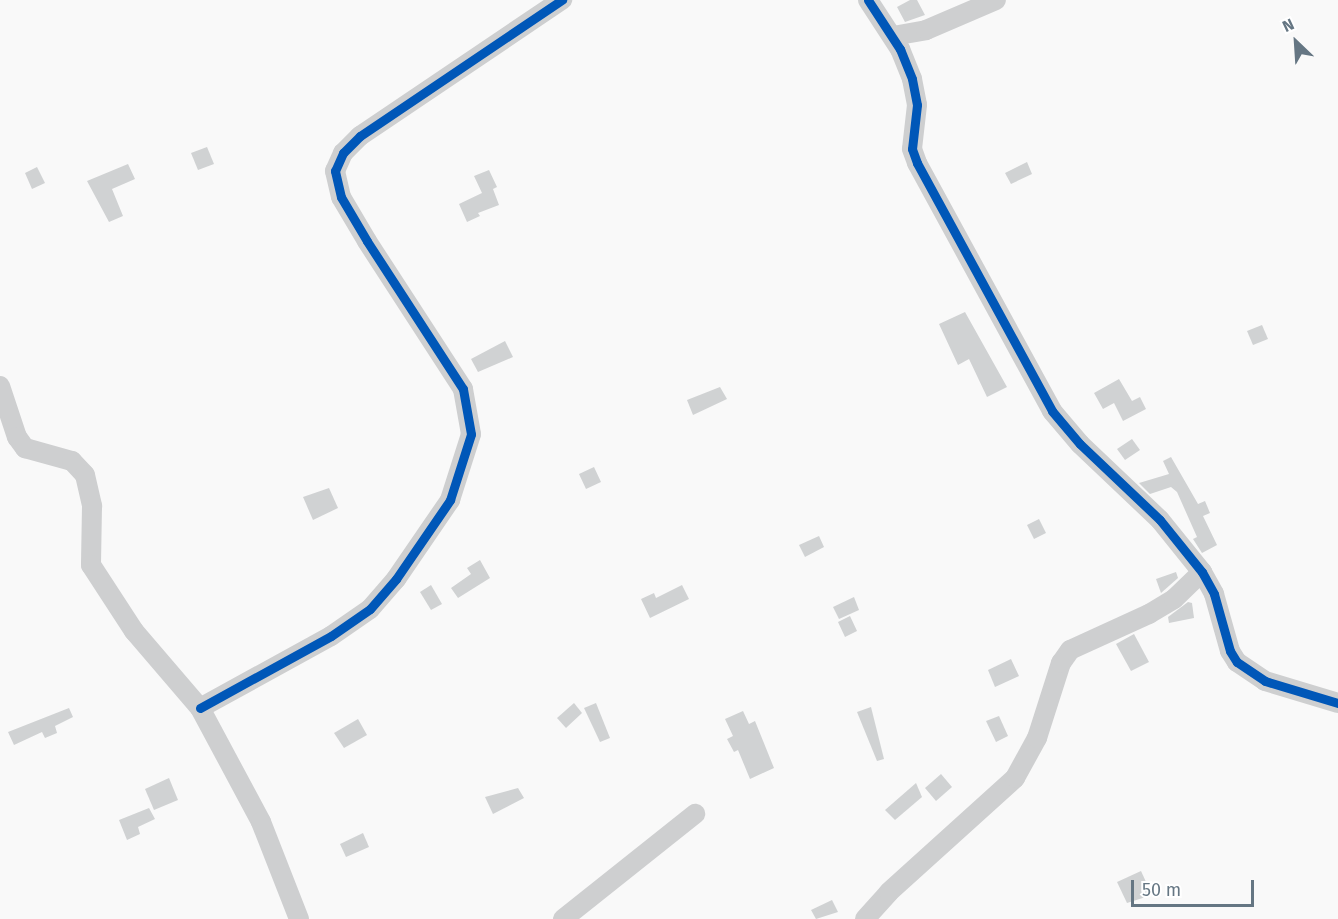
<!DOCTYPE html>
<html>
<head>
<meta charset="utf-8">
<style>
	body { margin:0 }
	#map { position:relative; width:1338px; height:919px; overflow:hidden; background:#f9f9f9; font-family:"Fira Sans",sans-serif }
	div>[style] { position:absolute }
	.building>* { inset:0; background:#d0d2d3 }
	.minor>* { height:20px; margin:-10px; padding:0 10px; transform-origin:10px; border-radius:10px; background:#cecfd0 }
	.cycleway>* { height:9px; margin:-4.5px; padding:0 4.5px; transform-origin:4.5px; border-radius:4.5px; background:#0057b8 }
	span { translate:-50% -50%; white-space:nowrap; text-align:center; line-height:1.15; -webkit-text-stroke:6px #fff; paint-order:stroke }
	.north { position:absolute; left:1266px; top:12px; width:60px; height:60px; -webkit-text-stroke:4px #fff; paint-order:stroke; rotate:335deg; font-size:16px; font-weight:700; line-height:24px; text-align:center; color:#657683 }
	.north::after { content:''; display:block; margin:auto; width:21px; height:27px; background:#657683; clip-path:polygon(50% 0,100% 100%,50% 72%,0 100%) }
	.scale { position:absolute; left:1131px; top:880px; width:123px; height:27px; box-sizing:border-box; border:3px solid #657683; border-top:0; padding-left:8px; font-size:18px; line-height:21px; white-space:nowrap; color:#657683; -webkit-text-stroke:4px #fff; paint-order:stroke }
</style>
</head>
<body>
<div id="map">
	<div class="building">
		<div style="clip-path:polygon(910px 0,917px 0,925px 15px,905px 22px,897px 7px)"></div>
		<div style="clip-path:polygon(207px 147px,214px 164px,198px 170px,191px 153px)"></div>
		<div style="clip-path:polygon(1027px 162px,1032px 174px,1011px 184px,1005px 173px)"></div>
		<div style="clip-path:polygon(128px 164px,135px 179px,112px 189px,123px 216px,109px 222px,87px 181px)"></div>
		<div style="clip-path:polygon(37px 167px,45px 183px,32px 189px,25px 173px)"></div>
		<div style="clip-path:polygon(489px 170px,497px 187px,493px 189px,499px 205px,478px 213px,480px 216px,467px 222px,459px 204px,482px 193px,474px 176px)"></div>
		<div style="clip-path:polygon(965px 312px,1007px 387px,987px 397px,969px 359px,958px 365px,939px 324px)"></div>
		<div style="clip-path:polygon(1262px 325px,1268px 339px,1253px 345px,1247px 331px)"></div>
		<div style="clip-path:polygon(505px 341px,513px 357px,478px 372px,471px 359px)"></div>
		<div style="clip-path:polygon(1119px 379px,1132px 401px,1140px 397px,1146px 409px,1123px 421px,1114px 403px,1103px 409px,1094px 393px)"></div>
		<div style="clip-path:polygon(720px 387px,727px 399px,693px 415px,687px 400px)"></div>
		<div style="clip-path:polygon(1132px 439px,1140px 450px,1125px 460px,1117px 449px)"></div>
		<div style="clip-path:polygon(1171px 457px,1198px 504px,1205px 501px,1210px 513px,1203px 516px,1217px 545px,1202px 553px,1193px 539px,1197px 537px,1177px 492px,1171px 487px,1150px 494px,1139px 483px,1169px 474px,1163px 461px)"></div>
		<div style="clip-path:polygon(594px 467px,601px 482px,586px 489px,579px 474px)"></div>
		<div style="clip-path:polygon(329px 488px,338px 508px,313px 520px,303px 497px)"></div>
		<div style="clip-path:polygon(1039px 519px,1046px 533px,1034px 539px,1027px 525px)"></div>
		<div style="clip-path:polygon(819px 536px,824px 547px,805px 557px,799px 545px)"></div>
		<div style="clip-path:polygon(480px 560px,490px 578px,458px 598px,451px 588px,471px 574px,467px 568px)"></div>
		<div style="clip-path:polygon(1176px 572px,1178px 578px,1161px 593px,1156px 579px)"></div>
		<div style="clip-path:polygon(431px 585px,442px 604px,431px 610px,420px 592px)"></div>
		<div style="clip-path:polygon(682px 585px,689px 599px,650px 618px,641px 599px,654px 593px,656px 598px)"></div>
		<div style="clip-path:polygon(854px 597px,859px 610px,839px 619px,833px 607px)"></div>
		<div style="clip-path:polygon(1188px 602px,1192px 603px,1194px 618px,1169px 623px,1168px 617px)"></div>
		<div style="clip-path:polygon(850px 616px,857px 631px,845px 637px,838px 622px)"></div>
		<div style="clip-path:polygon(1134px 634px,1149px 662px,1131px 671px,1116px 644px)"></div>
		<div style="clip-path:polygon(1011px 659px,1019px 676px,995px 687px,988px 670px)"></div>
		<div style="clip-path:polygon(574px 703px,582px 713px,566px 728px,557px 718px)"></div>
		<div style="clip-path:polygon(596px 703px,610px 738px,600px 742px,584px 708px)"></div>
		<div style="clip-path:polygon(871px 707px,884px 759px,877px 761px,857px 712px)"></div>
		<div style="clip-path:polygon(69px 708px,73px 717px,55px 726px,57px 733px,45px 738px,42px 732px,14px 745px,8px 732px)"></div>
		<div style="clip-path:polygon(743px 711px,749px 724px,755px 721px,774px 768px,750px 779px,738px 750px,734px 752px,727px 739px,733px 736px,725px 719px)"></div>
		<div style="clip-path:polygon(999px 716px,1008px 736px,996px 742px,986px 721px)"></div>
		<div style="clip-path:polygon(358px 719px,367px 735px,344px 748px,334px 733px)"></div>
		<div style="clip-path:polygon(941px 774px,952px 787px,936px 801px,925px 788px)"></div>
		<div style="clip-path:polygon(169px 778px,178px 800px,154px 810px,145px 789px)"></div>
		<div style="clip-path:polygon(916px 783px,922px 797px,895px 820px,885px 810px)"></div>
		<div style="clip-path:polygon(518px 788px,524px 798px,493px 814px,485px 797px)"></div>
		<div style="clip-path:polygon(149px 808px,155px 819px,138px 827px,140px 834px,127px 840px,119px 820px)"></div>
		<div style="clip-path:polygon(363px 833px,369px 847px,346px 857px,340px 844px)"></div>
		<div style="clip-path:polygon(1141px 871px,1152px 895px,1127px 903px,1117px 882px)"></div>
		<div style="clip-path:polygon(832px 900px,838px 912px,816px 919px,811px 910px)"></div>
	</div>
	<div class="minor">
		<div style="left:868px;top:0;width:59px;rotate:56.9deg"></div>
		<div style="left:900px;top:49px;width:32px;rotate:68deg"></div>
		<div style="left:912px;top:79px;width:26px;rotate:79deg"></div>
		<div style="left:917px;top:105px;width:44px;rotate:96.5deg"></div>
		<div style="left:912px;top:149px;width:15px;rotate:70deg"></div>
		<div style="left:917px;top:163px;width:282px;rotate:61.4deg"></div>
		<div style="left:1052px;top:411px;width:43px;rotate:49.7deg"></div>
		<div style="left:1080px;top:444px;width:110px;rotate:43.5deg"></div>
		<div style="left:1160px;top:520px;width:67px;rotate:51.1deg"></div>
		<div style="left:1202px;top:572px;width:25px;rotate:61deg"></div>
		<div style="left:1214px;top:594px;width:59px;rotate:74.3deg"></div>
		<div style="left:1230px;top:651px;width:13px;rotate:58deg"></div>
		<div style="left:1237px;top:662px;width:34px;rotate:34deg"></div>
		<div style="left:1265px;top:681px;width:76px;rotate:16.8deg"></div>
		<div style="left:893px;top:36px;width:34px;rotate:-10deg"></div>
		<div style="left:926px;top:30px;width:76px;rotate:-23.2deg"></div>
		<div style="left:0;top:386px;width:54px;rotate:71.6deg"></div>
		<div style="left:17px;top:437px;width:14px;rotate:54deg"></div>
		<div style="left:25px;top:448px;width:49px;rotate:15.5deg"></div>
		<div style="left:72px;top:461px;width:19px;rotate:47deg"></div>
		<div style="left:85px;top:475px;width:32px;rotate:77deg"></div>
		<div style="left:92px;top:506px;width:59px;rotate:91deg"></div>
		<div style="left:91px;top:565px;width:79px;rotate:56.9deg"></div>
		<div style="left:134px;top:631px;width:101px;rotate:49.4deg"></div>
		<div style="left:200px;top:708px;width:129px;rotate:61.8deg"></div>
		<div style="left:261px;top:822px;width:104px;rotate:68.6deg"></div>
		<div style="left:200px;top:708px;width:149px;rotate:-28.8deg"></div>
		<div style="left:331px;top:636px;width:47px;rotate:-34.7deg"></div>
		<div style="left:370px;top:609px;width:40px;rotate:-49deg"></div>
		<div style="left:396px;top:579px;width:96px;rotate:-55.6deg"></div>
		<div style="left:450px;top:500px;width:69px;rotate:-72.3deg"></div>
		<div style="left:471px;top:434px;width:46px;rotate:-100.1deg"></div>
		<div style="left:463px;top:389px;width:176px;rotate:-123deg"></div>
		<div style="left:367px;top:241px;width:51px;rotate:-120.6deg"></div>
		<div style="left:341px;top:197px;width:27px;rotate:-103deg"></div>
		<div style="left:335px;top:171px;width:20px;rotate:-66deg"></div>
		<div style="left:343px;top:153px;width:24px;rotate:-45deg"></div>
		<div style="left:360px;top:136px;width:244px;rotate:-34deg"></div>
		<div style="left:563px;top:919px;width:169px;rotate:-38.5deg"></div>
		<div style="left:865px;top:919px;width:36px;rotate:-48deg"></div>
		<div style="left:889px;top:892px;width:170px;rotate:-42.1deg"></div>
		<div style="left:1015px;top:778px;width:46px;rotate:-61.2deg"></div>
		<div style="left:1037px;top:738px;width:79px;rotate:-72.3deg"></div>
		<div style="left:1061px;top:663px;width:16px;rotate:-55deg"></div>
		<div style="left:1070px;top:650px;width:87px;rotate:-24.5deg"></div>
		<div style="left:1149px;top:614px;width:29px;rotate:-31deg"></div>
		<div style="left:1174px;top:599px;width:39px;rotate:-44deg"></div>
	</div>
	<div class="cycleway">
		<div style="left:868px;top:0;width:59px;rotate:56.9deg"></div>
		<div style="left:900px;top:49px;width:32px;rotate:68deg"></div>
		<div style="left:912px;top:79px;width:26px;rotate:79deg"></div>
		<div style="left:917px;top:105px;width:44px;rotate:96.5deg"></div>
		<div style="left:912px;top:149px;width:15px;rotate:70deg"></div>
		<div style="left:917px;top:163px;width:282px;rotate:61.4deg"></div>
		<div style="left:1052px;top:411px;width:43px;rotate:49.7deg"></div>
		<div style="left:1080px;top:444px;width:110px;rotate:43.5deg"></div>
		<div style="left:1160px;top:520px;width:67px;rotate:51.1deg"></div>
		<div style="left:1202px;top:572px;width:25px;rotate:61deg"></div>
		<div style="left:1214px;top:594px;width:59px;rotate:74.3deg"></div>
		<div style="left:1230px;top:651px;width:13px;rotate:58deg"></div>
		<div style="left:1237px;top:662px;width:34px;rotate:34deg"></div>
		<div style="left:1265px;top:681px;width:76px;rotate:16.8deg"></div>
		<div style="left:200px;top:708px;width:149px;rotate:-28.8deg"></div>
		<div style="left:331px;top:636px;width:47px;rotate:-34.7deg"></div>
		<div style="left:370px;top:609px;width:40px;rotate:-49deg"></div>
		<div style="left:396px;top:579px;width:96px;rotate:-55.6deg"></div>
		<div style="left:450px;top:500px;width:69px;rotate:-72.3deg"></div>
		<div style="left:471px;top:434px;width:46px;rotate:-100.1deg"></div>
		<div style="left:463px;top:389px;width:176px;rotate:-123deg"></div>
		<div style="left:367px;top:241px;width:51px;rotate:-120.6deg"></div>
		<div style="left:341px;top:197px;width:27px;rotate:-103deg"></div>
		<div style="left:335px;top:171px;width:20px;rotate:-66deg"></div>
		<div style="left:343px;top:153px;width:24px;rotate:-45deg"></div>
		<div style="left:360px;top:136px;width:244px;rotate:-34deg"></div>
	</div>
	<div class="north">N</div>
	<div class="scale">50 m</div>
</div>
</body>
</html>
